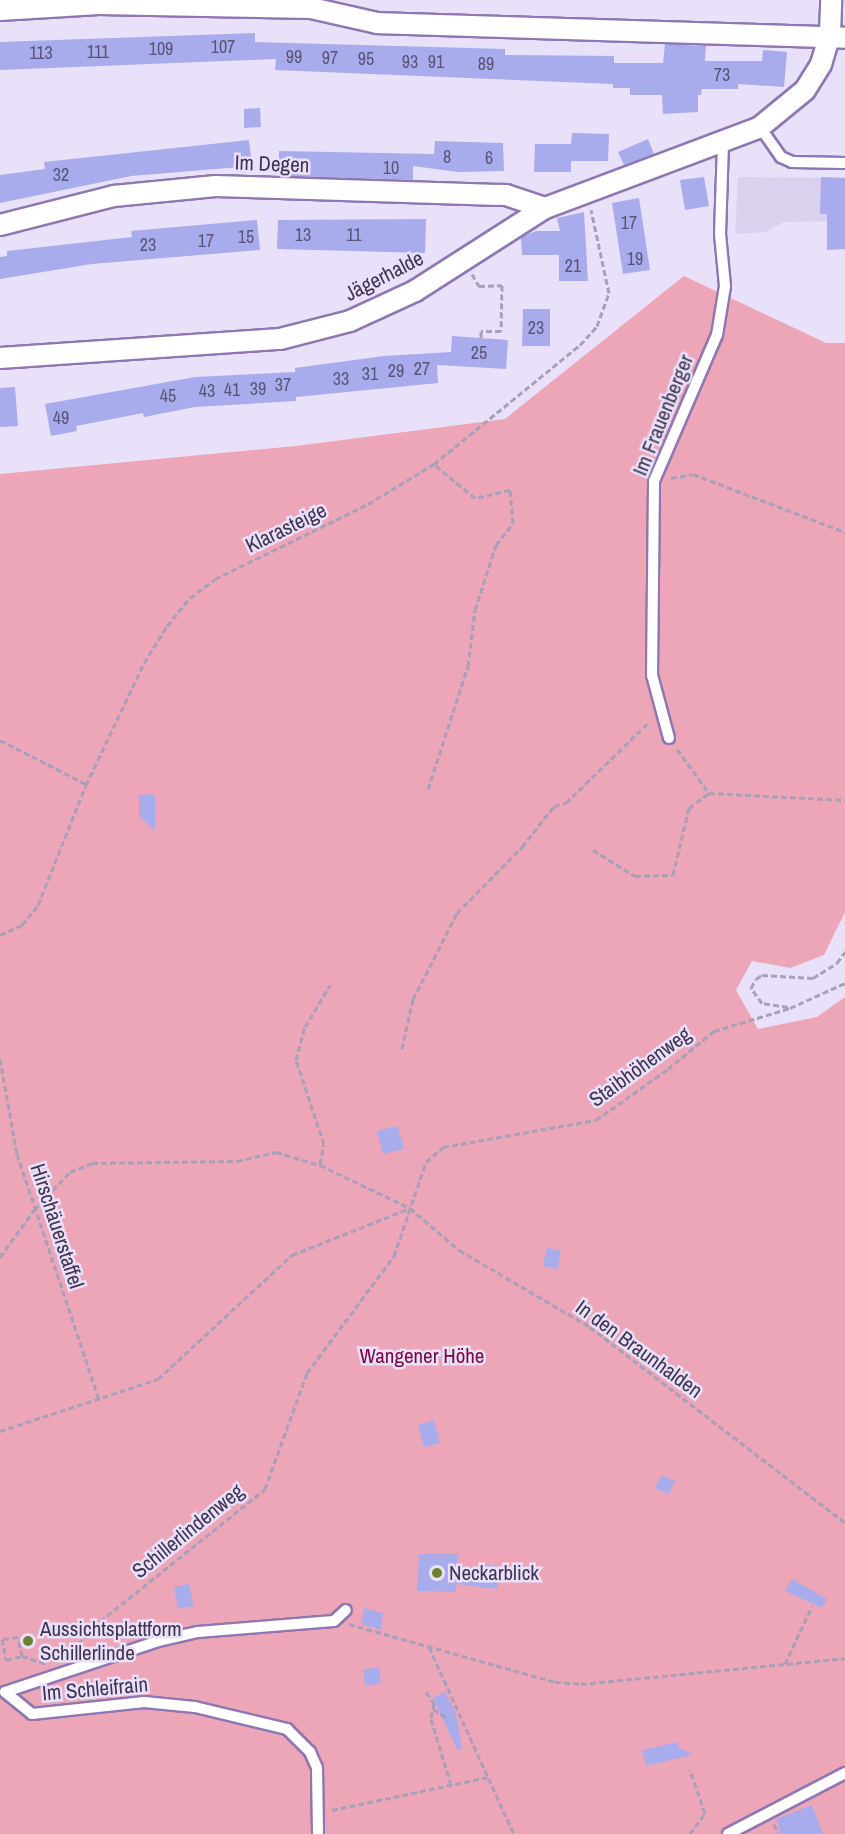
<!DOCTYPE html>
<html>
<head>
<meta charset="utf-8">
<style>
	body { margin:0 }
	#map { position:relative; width:845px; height:1834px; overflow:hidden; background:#e9e0fa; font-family:"Archivo Narrow",sans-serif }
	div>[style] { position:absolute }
	.built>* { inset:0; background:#dbd1ee }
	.green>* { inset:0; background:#eda5b8 }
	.building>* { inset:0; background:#a9acec }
	.path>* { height:3px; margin-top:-1.5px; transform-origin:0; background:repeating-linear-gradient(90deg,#a89fb9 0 6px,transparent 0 9px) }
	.roads { filter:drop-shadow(2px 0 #8e77b2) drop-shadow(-2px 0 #8e77b2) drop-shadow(0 2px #8e77b2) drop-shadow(0 -2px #8e77b2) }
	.service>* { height:10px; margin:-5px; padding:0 5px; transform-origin:5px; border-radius:5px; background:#fff }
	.minor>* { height:20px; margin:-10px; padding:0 10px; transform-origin:10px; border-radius:10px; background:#fff }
	.dots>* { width:16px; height:16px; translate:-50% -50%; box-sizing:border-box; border:3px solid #e9e0fa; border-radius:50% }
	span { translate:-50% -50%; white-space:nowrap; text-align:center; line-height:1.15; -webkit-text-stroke:5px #e9e0fa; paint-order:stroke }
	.number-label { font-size:18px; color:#5a5376 }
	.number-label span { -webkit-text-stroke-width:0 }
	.street-label { font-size:21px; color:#3f354f }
	.park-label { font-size:21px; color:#7b083d }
	.poi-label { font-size:21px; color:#3f354f }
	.left { translate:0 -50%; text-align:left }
</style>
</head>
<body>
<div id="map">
	<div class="built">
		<div style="clip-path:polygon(738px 177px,845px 178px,845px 221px,784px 222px,765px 232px,735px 234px)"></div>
	</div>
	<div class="green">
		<div style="clip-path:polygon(684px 276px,826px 343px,845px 343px,845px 912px,824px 955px,790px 968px,752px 961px,736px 990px,758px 1029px,817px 1017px,845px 997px,845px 1834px,0 1834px,0 474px,296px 446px,505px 419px)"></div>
	</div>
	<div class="building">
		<div style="clip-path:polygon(255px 33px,255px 42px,505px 49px,505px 55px,614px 56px,614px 63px,663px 63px,665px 44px,706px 46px,705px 61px,762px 61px,763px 50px,787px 52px,784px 87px,738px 84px,738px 89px,702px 89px,701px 95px,698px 95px,698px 112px,663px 114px,662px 95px,630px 95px,630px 88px,613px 88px,613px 84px,275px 70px,276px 59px,0 70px,0 42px)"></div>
		<div style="clip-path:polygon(260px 108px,261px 127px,244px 128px,244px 109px)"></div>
		<div style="clip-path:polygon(572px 133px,609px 134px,608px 161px,571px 161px,571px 172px,534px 172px,535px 144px,571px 144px)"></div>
		<div style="clip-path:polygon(648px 139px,654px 154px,624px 165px,618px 152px)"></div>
		<div style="clip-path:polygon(249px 140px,252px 166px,131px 176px,0 203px,0 175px,45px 169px,44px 162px)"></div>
		<div style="clip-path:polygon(435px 141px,503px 143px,504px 171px,458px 172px,413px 166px,413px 180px,279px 176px,279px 151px,434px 154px)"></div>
		<div style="clip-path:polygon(704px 177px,709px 206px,685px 210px,680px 180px)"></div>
		<div style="clip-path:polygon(821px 177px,845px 178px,845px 249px,827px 250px,827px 214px,820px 214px)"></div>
		<div style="clip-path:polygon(639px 198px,650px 270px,623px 274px,612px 203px)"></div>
		<div style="clip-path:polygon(584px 212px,588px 281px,559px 281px,559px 255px,522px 255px,521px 237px,536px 231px,560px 231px,557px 218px)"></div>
		<div style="clip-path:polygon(426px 219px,425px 253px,277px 249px,278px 220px)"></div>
		<div style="clip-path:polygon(257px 220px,260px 250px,92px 264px,0 279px,0 257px,7px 256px,7px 251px,132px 237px,131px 231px)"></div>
		<div style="clip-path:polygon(523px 309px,550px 309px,550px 346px,522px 346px)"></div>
		<div style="clip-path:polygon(452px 336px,508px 340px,506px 369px,437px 365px,438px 383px,296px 397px,296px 401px,195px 407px,144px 417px,143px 413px,76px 426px,77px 431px,51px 436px,45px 404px,195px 377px,295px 372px,295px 368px,384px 356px,451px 352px)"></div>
		<div style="clip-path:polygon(15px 387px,18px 426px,0 427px,0 388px)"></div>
		<div style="clip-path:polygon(155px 794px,155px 831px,139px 816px,139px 795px)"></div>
		<div style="clip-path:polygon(398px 1126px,404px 1149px,383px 1154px,377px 1131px)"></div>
		<div style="clip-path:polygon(547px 1248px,561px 1251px,558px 1269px,543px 1266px)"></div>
		<div style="clip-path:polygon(434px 1420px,440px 1443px,424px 1447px,418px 1425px)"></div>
		<div style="clip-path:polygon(662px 1475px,675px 1481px,669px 1494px,655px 1488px)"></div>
		<div style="clip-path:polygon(419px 1554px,458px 1554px,457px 1569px,485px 1572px,486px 1565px,500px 1566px,497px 1589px,456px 1584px,456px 1592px,417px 1591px)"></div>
		<div style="clip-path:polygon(792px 1579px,827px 1599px,822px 1608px,785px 1591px)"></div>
		<div style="clip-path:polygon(189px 1584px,194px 1606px,178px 1609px,174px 1587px)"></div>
		<div style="clip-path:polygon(364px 1608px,383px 1613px,381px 1630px,361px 1624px)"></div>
		<div style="clip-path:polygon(379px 1667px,381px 1683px,365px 1686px,363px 1670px)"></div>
		<div style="clip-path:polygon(445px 1692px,456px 1714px,462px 1749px,458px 1751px,433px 1698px)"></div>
		<div style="clip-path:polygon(678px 1742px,679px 1747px,692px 1755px,646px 1766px,642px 1750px)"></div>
		<div style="clip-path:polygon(812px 1805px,823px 1834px,781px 1834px,776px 1819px)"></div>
	</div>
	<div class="path">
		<div style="left:472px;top:274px;width:14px;rotate:60deg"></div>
		<div style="left:479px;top:286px;width:23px;rotate:-2deg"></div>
		<div style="left:502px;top:285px;width:46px;rotate:91.2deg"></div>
		<div style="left:501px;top:331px;width:20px;rotate:180deg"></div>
		<div style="left:481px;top:331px;width:7px;rotate:90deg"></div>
		<div style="left:671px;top:478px;width:22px;rotate:-10deg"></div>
		<div style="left:693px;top:474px;width:163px;rotate:20.9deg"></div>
		<div style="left:0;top:740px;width:97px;rotate:27.1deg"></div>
		<div style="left:677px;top:749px;width:54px;rotate:54deg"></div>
		<div style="left:709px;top:793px;width:136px;rotate:2.9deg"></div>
		<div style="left:428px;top:789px;width:129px;rotate:-72deg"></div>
		<div style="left:468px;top:666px;width:56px;rotate:-82.9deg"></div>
		<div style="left:475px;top:610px;width:68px;rotate:-72.1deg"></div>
		<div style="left:496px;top:545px;width:28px;rotate:-52deg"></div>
		<div style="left:513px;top:523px;width:33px;rotate:-95deg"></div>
		<div style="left:510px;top:490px;width:36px;rotate:167deg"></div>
		<div style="left:475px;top:498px;width:53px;rotate:-140.3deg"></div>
		<div style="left:593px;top:850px;width:49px;rotate:31.8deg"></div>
		<div style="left:635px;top:876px;width:38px;rotate:-2deg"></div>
		<div style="left:673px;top:875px;width:69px;rotate:-76.6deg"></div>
		<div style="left:689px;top:808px;width:25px;rotate:-37deg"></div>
		<div style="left:0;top:935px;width:24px;rotate:-24deg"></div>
		<div style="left:22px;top:925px;width:26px;rotate:-51deg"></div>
		<div style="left:38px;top:905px;width:129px;rotate:-68.2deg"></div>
		<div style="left:86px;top:785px;width:135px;rotate:-64.6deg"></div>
		<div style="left:144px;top:663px;width:44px;rotate:-58.1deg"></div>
		<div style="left:167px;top:626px;width:36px;rotate:-51deg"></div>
		<div style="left:190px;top:598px;width:31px;rotate:-37deg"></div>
		<div style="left:215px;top:579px;width:170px;rotate:-26.1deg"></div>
		<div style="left:368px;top:504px;width:77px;rotate:-31.2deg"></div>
		<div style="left:434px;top:464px;width:188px;rotate:-39.2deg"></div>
		<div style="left:580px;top:345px;width:25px;rotate:-48deg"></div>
		<div style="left:597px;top:326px;width:35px;rotate:-70deg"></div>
		<div style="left:609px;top:293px;width:85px;rotate:-102.2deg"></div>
		<div style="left:788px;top:1007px;width:26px;rotate:-171deg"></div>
		<div style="left:762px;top:1003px;width:19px;rotate:-126deg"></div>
		<div style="left:751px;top:988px;width:10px;rotate:-61deg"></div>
		<div style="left:756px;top:979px;width:7px;rotate:-34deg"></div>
		<div style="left:762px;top:975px;width:51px;rotate:3.4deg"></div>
		<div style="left:813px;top:978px;width:28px;rotate:-32deg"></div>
		<div style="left:837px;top:963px;width:14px;rotate:-54deg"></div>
		<div style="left:402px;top:1049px;width:51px;rotate:-77.6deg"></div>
		<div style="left:413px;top:999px;width:97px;rotate:-62.9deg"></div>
		<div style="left:457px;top:913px;width:93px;rotate:-45.4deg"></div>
		<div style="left:522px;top:847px;width:52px;rotate:-52deg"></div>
		<div style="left:554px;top:806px;width:12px;rotate:-14deg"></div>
		<div style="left:566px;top:803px;width:116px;rotate:-44.3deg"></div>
		<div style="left:0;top:1059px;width:97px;rotate:79.9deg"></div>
		<div style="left:17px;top:1154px;width:258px;rotate:71.5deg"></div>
		<div style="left:320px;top:1164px;width:20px;rotate:-79deg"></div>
		<div style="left:324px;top:1144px;width:89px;rotate:-108.4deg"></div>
		<div style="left:296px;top:1060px;width:34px;rotate:-75deg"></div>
		<div style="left:305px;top:1027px;width:49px;rotate:-59.2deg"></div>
		<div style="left:0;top:1257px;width:58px;rotate:-54.1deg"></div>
		<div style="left:34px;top:1210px;width:52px;rotate:-46.5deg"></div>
		<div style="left:70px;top:1172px;width:24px;rotate:-22deg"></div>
		<div style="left:92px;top:1163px;width:145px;rotate:-0.8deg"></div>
		<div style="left:237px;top:1161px;width:40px;rotate:-13deg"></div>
		<div style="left:276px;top:1152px;width:46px;rotate:16.5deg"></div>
		<div style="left:320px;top:1165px;width:100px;rotate:25.5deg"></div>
		<div style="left:410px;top:1208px;width:65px;rotate:40.6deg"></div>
		<div style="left:459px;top:1250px;width:152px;rotate:30.4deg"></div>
		<div style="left:590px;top:1327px;width:322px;rotate:37.5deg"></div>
		<div style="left:0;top:1431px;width:166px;rotate:-18.2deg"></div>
		<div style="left:158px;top:1379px;width:183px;rotate:-42.8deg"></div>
		<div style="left:292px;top:1255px;width:127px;rotate:-21.7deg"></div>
		<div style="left:349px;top:1624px;width:214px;rotate:15.7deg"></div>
		<div style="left:555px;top:1682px;width:26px;rotate:4deg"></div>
		<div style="left:581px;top:1684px;width:265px;rotate:-5.6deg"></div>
		<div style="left:429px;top:1647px;width:205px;rotate:65.6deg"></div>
		<div style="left:22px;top:1656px;width:19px;rotate:-102deg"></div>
		<div style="left:18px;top:1637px;width:16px;rotate:173deg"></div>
		<div style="left:2px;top:1639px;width:21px;rotate:79deg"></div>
		<div style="left:6px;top:1660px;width:16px;rotate:-14deg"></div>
		<div style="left:22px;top:1656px;width:26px;rotate:18deg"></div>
		<div style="left:66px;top:1658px;width:41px;rotate:-48.9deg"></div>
		<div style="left:93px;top:1627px;width:221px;rotate:-38.7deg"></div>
		<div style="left:265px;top:1489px;width:123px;rotate:-70.1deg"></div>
		<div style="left:307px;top:1373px;width:146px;rotate:-53.4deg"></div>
		<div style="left:394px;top:1256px;width:99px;rotate:-71.2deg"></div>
		<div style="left:426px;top:1162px;width:23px;rotate:-41deg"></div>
		<div style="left:443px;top:1147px;width:155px;rotate:-10deg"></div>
		<div style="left:596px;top:1120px;width:88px;rotate:-35.3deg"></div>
		<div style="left:668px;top:1069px;width:60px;rotate:-39.6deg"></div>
		<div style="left:714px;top:1031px;width:79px;rotate:-16.8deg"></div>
		<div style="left:790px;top:1008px;width:60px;rotate:-24.4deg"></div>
		<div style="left:785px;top:1664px;width:64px;rotate:-65deg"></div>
		<div style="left:426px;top:1692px;width:14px;rotate:54deg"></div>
		<div style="left:434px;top:1703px;width:16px;rotate:101deg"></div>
		<div style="left:431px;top:1719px;width:69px;rotate:73.1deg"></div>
		<div style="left:433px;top:1709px;width:15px;rotate:32deg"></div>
		<div style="left:332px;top:1810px;width:159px;rotate:-11.9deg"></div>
		<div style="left:774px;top:1824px;width:11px;rotate:68deg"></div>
		<div style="left:690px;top:1834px;width:26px;rotate:-54deg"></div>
		<div style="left:705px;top:1813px;width:46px;rotate:-109.2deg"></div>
	</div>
	<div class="roads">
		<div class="service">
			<div style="left:760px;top:127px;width:37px;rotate:55deg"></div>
			<div style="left:781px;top:157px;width:12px;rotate:24deg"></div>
			<div style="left:792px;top:162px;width:53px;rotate:1.1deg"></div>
			<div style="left:669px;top:738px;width:65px;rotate:-105.1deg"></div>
			<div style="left:652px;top:675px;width:194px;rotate:-89.4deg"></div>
			<div style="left:654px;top:481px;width:159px;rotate:-66.7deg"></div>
			<div style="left:717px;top:335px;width:50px;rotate:-80.7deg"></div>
			<div style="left:725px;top:286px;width:52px;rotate:-95.5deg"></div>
			<div style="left:720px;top:234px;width:91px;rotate:-88.1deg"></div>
			<div style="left:5px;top:1692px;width:35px;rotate:39deg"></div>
			<div style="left:32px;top:1714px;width:113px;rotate:-6.1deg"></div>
			<div style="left:144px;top:1702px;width:51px;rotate:5.6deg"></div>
			<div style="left:195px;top:1707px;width:95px;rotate:13.4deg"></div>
			<div style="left:287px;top:1729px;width:33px;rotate:45deg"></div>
			<div style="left:310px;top:1752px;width:17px;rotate:66deg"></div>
			<div style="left:317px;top:1768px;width:66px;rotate:89.1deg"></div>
			<div style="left:5px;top:1692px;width:161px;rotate:-18.4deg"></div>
			<div style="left:158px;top:1641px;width:41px;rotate:-12.7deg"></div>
			<div style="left:198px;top:1632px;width:136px;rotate:-4.6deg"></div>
			<div style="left:334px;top:1621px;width:16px;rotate:-43deg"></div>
			<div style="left:728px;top:1834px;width:132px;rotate:-27.5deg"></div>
		</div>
		<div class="minor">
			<div style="left:0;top:10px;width:99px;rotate:-3.5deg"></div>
			<div style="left:99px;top:4px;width:212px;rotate:1.1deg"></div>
			<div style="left:311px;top:8px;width:68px;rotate:12.8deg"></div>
			<div style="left:377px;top:23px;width:468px;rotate:1.8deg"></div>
			<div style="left:0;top:225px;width:118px;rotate:-14.3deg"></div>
			<div style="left:114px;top:196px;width:102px;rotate:-5.6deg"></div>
			<div style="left:216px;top:186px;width:290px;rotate:1.8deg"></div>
			<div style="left:506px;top:195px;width:41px;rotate:18.4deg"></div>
			<div style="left:0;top:358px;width:281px;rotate:-3.9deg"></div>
			<div style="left:280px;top:339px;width:72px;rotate:-14.4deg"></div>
			<div style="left:350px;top:321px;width:72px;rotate:-24.8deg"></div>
			<div style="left:415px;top:291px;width:154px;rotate:-32.6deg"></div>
			<div style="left:545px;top:208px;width:230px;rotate:-20.6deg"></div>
			<div style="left:760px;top:127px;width:58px;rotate:-39.4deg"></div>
			<div style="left:805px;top:90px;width:31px;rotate:-58deg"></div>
			<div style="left:821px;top:64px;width:30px;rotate:-73deg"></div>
			<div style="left:830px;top:35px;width:35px;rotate:-88deg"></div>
		</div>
	</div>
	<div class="dots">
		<div style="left:437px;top:1573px;background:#6d8131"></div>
		<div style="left:28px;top:1641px;background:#6d8131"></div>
	</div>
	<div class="number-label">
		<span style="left:223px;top:47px">107</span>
		<span style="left:161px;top:49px">109</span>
		<span style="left:98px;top:52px">111</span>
		<span style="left:41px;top:53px">113</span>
		<span style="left:294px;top:57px">99</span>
		<span style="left:330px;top:58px">97</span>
		<span style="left:366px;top:59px">95</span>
		<span style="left:410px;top:62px">93</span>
		<span style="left:436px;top:62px">91</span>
		<span style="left:486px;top:64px">89</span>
		<span style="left:722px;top:75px">73</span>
		<span style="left:447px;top:157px">8</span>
		<span style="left:489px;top:158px">6</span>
		<span style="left:391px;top:168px">10</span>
		<span style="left:61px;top:175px">32</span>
		<span style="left:629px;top:223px">17</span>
		<span style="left:303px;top:235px">13</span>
		<span style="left:354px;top:235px">11</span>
		<span style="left:246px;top:237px">15</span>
		<span style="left:206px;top:241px">17</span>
		<span style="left:148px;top:245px">23</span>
		<span style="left:635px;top:259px">19</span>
		<span style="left:573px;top:266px">21</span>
		<span style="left:536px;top:328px">23</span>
		<span style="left:479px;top:353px">25</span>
		<span style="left:422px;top:369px">27</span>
		<span style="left:396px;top:371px">29</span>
		<span style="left:370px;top:374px">31</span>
		<span style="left:341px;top:379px">33</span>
		<span style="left:283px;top:385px">37</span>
		<span style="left:258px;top:389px">39</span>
		<span style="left:232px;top:390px">41</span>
		<span style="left:207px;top:391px">43</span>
		<span style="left:168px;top:396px">45</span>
		<span style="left:61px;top:418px">49</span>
	</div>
	<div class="street-label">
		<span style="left:272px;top:164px;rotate:2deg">Im Degen</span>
		<span style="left:384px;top:276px;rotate:-27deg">Jägerhalde</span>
		<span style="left:663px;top:415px;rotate:-68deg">Im Frauenberger</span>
		<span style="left:286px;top:528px;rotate:-26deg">Klarasteige</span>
		<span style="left:640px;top:1067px;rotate:-36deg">Staibhöhenweg</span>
		<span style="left:57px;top:1226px;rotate:72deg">Hirschäuerstaffel</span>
		<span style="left:639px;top:1349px;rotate:36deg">In den Braunhalden</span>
		<span style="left:188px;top:1531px;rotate:-39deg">Schillerlindenweg</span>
		<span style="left:95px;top:1689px;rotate:-5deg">Im Schleifrain</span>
	</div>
	<div class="park-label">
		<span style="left:422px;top:1356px">Wangener Höhe</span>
	</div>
	<div class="poi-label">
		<span class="left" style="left:449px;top:1573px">Neckarblick</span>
		<span class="left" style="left:40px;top:1641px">Aussichtsplattform<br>Schillerlinde</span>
	</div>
</div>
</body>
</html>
